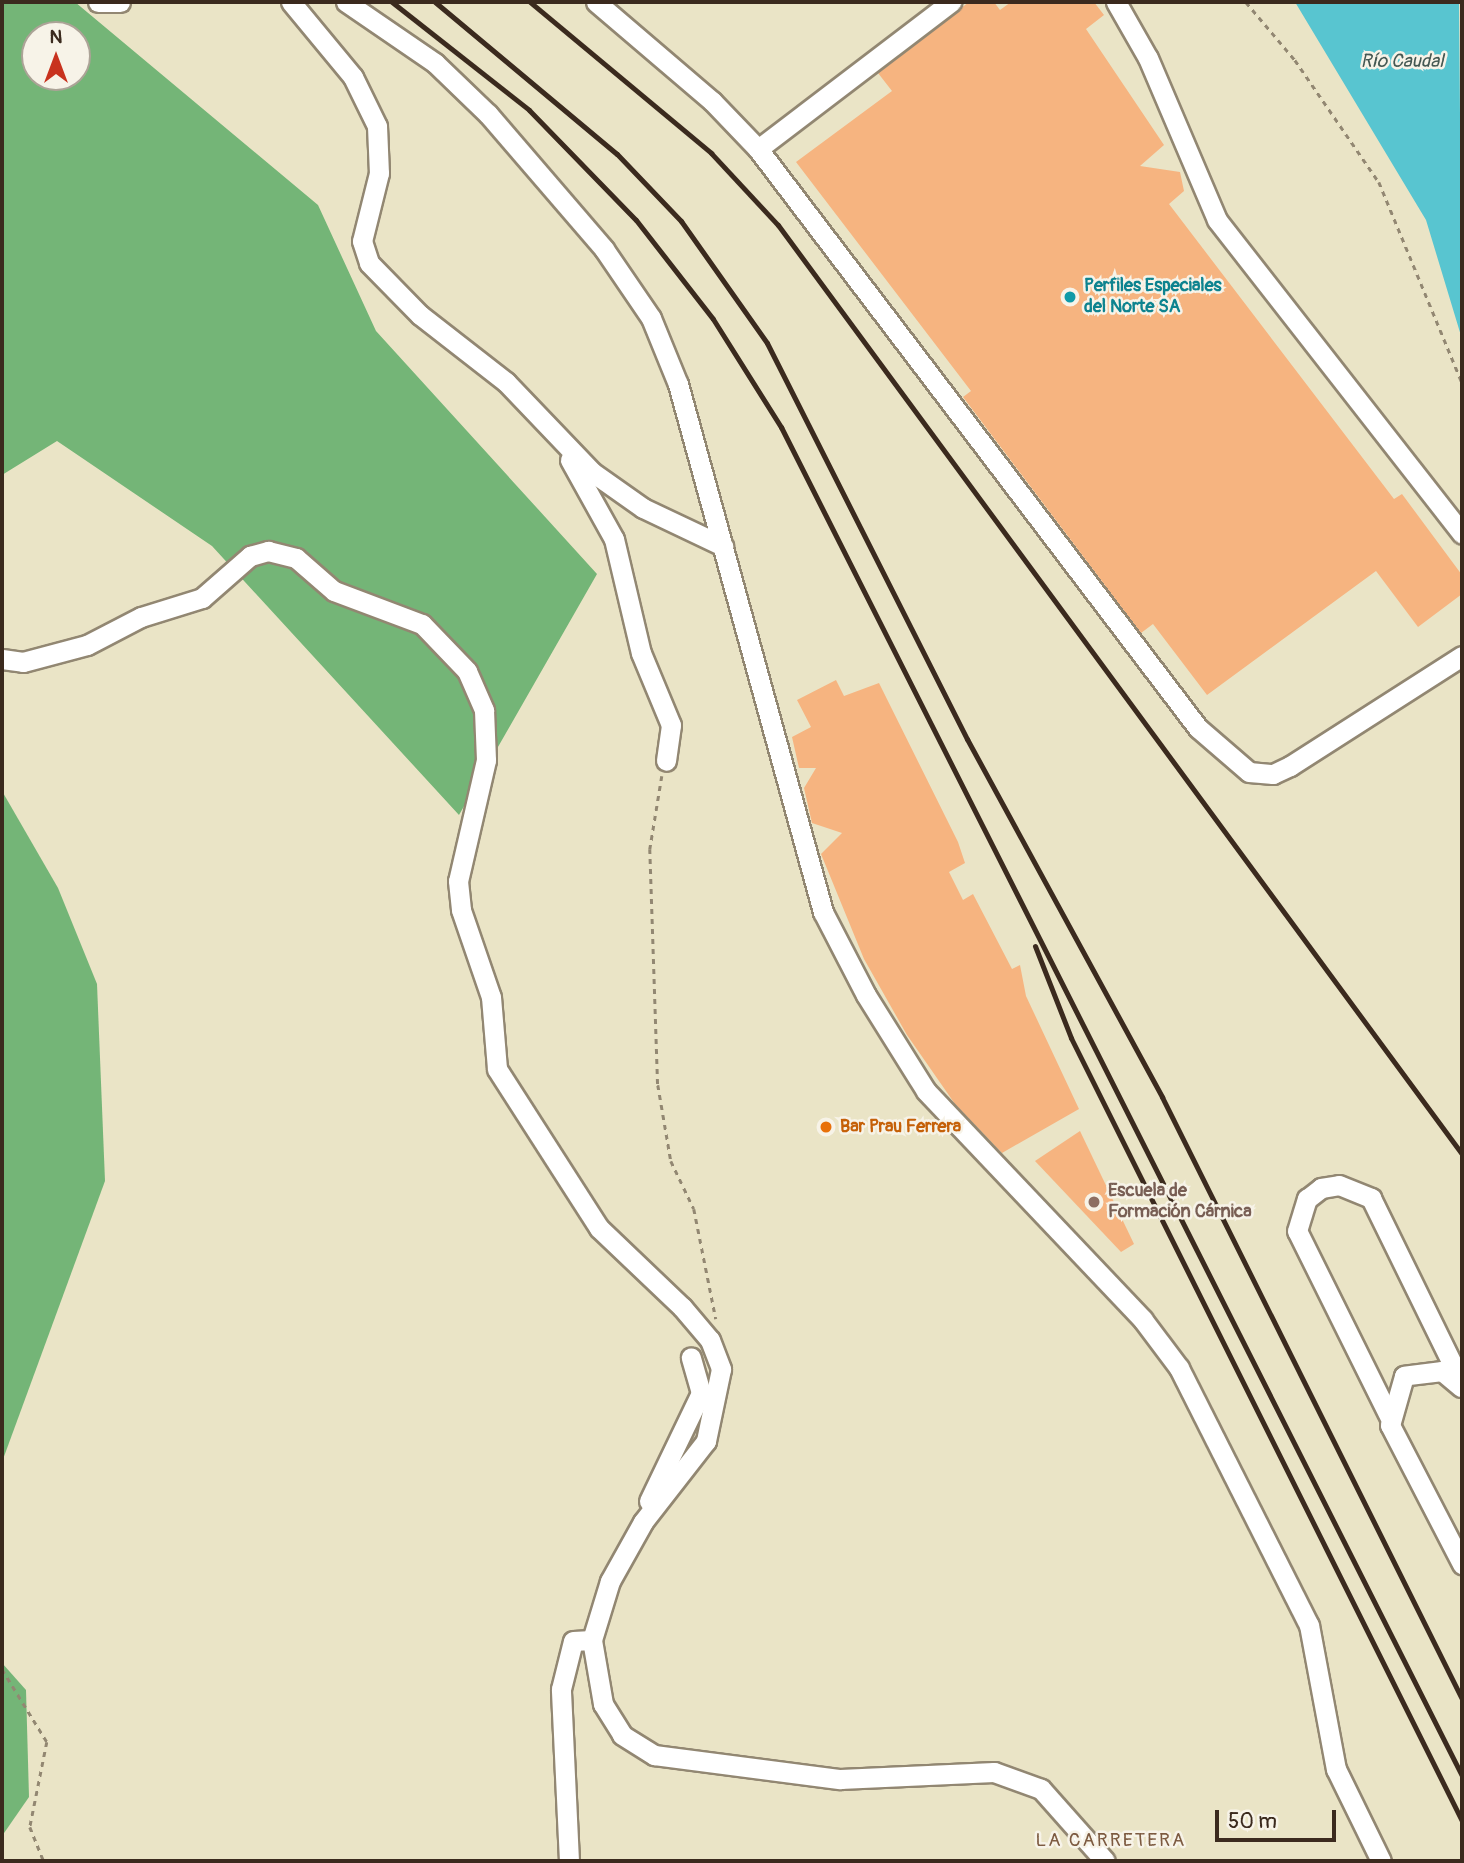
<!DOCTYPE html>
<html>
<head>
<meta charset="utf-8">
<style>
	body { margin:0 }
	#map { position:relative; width:1464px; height:1863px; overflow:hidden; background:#eae4c6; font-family:Pangolin,sans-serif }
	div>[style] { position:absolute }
	.forest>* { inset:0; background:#74b577 }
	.water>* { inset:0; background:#58c5d0 }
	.building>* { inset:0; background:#f6b480 }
	.path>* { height:2.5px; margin-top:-1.25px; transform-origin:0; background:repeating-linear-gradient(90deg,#928772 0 5px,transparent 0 10px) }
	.roads { filter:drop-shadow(2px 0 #928772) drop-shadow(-2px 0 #928772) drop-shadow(0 2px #928772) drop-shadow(0 -2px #928772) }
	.minor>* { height:19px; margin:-9.5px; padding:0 9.5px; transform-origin:9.5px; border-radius:9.5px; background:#fff }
	.rail>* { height:5px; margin:-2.5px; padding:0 2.5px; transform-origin:2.5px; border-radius:2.5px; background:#3b2a1e }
	.dots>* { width:19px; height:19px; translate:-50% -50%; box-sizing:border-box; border:4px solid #f7f3e8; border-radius:50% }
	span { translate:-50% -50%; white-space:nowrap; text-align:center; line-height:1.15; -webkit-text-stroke:5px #f7f3e8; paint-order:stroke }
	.culture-label { font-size:18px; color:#0d838f; font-weight:700 }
	.left { translate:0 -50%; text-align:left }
	.food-label { font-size:18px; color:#c56008; font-weight:700 }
	.education-label { font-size:18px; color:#785e54; font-weight:700 }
	.water-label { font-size:19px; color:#445853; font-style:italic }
	.neighbourhood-label { font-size:19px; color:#7c5a40; letter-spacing:2px }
	.frame { position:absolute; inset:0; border:4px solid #3b2a1e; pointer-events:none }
	.north { position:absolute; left:21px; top:21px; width:70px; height:70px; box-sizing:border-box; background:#f7f3e8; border:2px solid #aca397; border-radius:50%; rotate:0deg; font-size:19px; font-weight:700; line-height:28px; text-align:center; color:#3b2a1e }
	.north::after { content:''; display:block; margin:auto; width:24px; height:32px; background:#c8321e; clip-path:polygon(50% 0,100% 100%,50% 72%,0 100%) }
	.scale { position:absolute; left:1215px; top:1810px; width:121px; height:32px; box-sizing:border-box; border:4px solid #3b2a1e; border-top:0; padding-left:9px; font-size:21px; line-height:24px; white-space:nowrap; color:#3b2a1e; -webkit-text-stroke:5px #f7f3e8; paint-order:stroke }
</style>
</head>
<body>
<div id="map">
	<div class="forest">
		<div style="clip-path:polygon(evenodd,2px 2px,75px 2px,318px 205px,376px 331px,597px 574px,459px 815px,212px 546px,57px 441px,2px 475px,2px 2px,35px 35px,77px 35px,77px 77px,35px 77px,35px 35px)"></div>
		<div style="clip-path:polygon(2px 791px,58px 888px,97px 984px,105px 1181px,2px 1462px)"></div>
		<div style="clip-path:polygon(2px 1663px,26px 1690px,29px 1797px,2px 1836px)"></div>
	</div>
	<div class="water">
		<div style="clip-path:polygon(1295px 2px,1459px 2px,1462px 339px,1426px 220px)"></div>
	</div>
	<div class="building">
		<div style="clip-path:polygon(969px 2px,994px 2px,1000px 10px,1011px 2px,1094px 2px,1104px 15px,1086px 29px,1164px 145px,1140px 166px,1180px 172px,1184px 191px,1169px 204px,1394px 499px,1402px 494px,1462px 575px,1462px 594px,1418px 627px,1376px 571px,1207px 695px,1153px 624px,1141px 633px,963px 397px,971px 391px,796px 162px,892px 91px,878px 73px)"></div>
		<div style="clip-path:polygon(836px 680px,844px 696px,879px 683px,958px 842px,965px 863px,949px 872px,963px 900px,973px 894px,1012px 969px,1020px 965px,1026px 996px,1079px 1109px,1002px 1153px,955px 1104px,907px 1035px,864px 959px,821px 854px,842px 833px,812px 823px,804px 788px,816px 768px,799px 768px,792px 737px,811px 727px,797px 700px)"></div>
		<div style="clip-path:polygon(1080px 1131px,1134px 1244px,1121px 1252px,1035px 1161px)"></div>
	</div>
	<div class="path">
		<div style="left:1246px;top:2px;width:76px;rotate:49.8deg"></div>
		<div style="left:1295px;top:60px;width:148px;rotate:55.5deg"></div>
		<div style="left:1379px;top:182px;width:217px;rotate:67.5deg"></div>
		<div style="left:662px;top:776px;width:74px;rotate:99.3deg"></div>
		<div style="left:650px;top:849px;width:236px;rotate:88.1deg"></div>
		<div style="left:658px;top:1085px;width:77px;rotate:80.3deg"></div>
		<div style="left:671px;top:1161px;width:53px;rotate:64.4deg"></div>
		<div style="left:694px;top:1209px;width:112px;rotate:78.7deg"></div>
		<div style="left:2px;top:1669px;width:86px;rotate:58.3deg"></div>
		<div style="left:47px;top:1742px;width:87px;rotate:101.3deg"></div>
		<div style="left:30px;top:1827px;width:37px;rotate:68deg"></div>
	</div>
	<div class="roads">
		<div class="minor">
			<div style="left:98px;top:2px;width:22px"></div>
			<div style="left:291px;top:2px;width:97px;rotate:50.4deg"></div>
			<div style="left:353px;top:77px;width:55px;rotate:63.9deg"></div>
			<div style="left:377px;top:126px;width:47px;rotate:87.6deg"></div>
			<div style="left:379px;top:173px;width:70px;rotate:104deg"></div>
			<div style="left:362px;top:241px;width:23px;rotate:72deg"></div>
			<div style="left:369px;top:263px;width:73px;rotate:45.6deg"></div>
			<div style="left:420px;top:315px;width:109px;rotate:37.9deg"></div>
			<div style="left:506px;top:382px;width:124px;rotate:46.3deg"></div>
			<div style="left:592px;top:472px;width:62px;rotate:35.2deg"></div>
			<div style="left:643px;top:508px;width:89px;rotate:25.4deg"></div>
			<div style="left:346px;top:2px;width:108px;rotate:34.4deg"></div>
			<div style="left:435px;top:63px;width:74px;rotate:43.9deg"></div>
			<div style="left:488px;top:114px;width:178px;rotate:49.3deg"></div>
			<div style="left:604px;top:249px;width:83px;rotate:55.7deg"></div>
			<div style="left:651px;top:318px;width:71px;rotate:67.8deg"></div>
			<div style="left:678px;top:384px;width:548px;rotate:74.64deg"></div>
			<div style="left:823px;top:912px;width:93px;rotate:62.6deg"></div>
			<div style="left:866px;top:995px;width:113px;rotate:58deg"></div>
			<div style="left:926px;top:1091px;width:315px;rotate:46.5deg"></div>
			<div style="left:1143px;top:1320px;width:60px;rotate:53.1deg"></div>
			<div style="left:1179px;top:1368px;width:288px;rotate:63.2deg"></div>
			<div style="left:1309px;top:1625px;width:147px;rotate:79.4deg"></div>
			<div style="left:1336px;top:1769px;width:102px;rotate:63.9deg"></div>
			<div style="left:596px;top:2px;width:153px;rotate:40.5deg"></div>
			<div style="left:712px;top:101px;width:66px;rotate:46.2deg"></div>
			<div style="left:758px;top:149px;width:727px;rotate:52.77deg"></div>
			<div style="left:1198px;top:728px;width:67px;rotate:40.8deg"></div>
			<div style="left:1249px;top:772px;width:24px;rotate:5deg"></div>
			<div style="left:1273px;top:774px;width:19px;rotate:-25deg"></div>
			<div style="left:1290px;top:766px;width:204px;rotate:-32.6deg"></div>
			<div style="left:1116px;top:2px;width:64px;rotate:60.3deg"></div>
			<div style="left:1148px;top:58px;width:176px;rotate:66.9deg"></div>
			<div style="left:1217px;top:220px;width:398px;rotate:52deg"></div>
			<div style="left:758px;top:149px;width:243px;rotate:-37.3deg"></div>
			<div style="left:570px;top:460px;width:90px;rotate:60.9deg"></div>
			<div style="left:614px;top:539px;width:117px;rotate:76.7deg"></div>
			<div style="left:641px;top:653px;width:78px;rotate:67.4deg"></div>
			<div style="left:671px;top:725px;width:36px;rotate:98deg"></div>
			<div style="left:2px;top:659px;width:21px;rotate:8deg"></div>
			<div style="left:23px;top:662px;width:66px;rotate:-14.9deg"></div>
			<div style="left:87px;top:645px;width:61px;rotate:-27.4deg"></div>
			<div style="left:141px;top:617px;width:64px;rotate:-17.3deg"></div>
			<div style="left:202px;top:598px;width:64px;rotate:-41.2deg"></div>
			<div style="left:250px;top:556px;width:19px;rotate:-16deg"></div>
			<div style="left:268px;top:551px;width:29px;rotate:14deg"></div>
			<div style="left:296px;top:558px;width:50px;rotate:41deg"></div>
			<div style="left:334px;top:591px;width:94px;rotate:20.6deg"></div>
			<div style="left:422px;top:624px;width:65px;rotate:46.2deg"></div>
			<div style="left:467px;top:671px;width:43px;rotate:66.4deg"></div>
			<div style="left:484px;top:710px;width:50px;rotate:87.7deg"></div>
			<div style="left:486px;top:760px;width:124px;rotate:103deg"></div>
			<div style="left:458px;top:881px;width:29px;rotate:84deg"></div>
			<div style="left:461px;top:910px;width:92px;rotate:71deg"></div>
			<div style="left:491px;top:997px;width:72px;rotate:85.2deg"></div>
			<div style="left:497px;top:1069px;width:189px;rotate:57.3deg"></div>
			<div style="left:599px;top:1228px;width:115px;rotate:43.6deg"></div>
			<div style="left:682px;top:1307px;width:43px;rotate:49.7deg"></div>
			<div style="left:710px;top:1340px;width:31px;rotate:69deg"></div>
			<div style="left:721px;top:1369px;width:74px;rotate:101.8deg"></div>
			<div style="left:706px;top:1441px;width:103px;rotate:127.9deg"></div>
			<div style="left:643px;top:1522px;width:68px;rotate:119.2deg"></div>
			<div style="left:610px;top:1581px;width:62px;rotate:107deg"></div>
			<div style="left:1461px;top:1387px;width:25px;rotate:-140deg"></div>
			<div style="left:1442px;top:1371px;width:38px;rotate:173deg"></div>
			<div style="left:1404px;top:1376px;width:51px;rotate:105.9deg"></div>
			<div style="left:1390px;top:1425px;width:157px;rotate:62.6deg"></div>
			<div style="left:1391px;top:1420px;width:211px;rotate:-116.4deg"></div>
			<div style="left:1297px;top:1231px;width:34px;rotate:-73deg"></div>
			<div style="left:1307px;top:1199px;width:18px;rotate:-38deg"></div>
			<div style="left:1321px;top:1188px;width:18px;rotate:-9deg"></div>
			<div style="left:1339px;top:1185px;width:35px;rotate:22deg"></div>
			<div style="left:1371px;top:1198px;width:207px;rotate:63.9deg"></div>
			<div style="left:649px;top:1501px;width:120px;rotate:-64.3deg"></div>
			<div style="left:701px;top:1393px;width:37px;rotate:-106deg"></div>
			<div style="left:569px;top:1861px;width:172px;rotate:-92.7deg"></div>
			<div style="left:561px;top:1689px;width:49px;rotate:-76deg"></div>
			<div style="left:573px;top:1641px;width:19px;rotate:-3deg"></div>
			<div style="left:592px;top:1640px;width:65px;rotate:80.2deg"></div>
			<div style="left:603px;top:1704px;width:36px;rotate:58deg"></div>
			<div style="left:622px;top:1735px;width:38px;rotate:32deg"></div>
			<div style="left:654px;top:1755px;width:188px;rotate:7.4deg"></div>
			<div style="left:840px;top:1779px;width:154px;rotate:-2.6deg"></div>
			<div style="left:994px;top:1772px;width:50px;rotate:19.9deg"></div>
			<div style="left:1041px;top:1789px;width:96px;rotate:48.4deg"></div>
		</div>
	</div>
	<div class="rail">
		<div style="left:392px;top:2px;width:174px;rotate:38.2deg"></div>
		<div style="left:529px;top:110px;width:153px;rotate:45.8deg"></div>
		<div style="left:636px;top:220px;width:125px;rotate:52.1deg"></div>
		<div style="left:713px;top:319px;width:128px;rotate:57.8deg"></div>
		<div style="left:781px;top:427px;width:1511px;rotate:63.21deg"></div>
		<div style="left:435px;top:2px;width:237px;rotate:39.9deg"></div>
		<div style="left:617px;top:154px;width:93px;rotate:46.3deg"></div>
		<div style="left:681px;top:221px;width:149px;rotate:54.8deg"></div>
		<div style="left:767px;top:343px;width:444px;rotate:63.2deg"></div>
		<div style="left:967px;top:739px;width:408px;rotate:61.4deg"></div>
		<div style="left:1162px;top:1097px;width:673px;rotate:63.51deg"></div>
		<div style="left:530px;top:2px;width:236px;rotate:39.8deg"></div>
		<div style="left:711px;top:153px;width:98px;rotate:47.1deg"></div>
		<div style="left:778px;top:225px;width:1154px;rotate:53.64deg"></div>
		<div style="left:1035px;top:946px;width:99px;rotate:68.6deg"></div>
		<div style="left:1071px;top:1038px;width:875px;rotate:63.46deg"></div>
	</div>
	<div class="dots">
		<div style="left:1070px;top:297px;background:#0f9aa8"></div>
		<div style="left:826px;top:1127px;background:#e8710a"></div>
		<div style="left:1094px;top:1202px;background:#8d6e63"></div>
	</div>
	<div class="culture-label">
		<span class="left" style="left:1084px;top:297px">Perfiles Especiales<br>del Norte SA</span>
	</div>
	<div class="food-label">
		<span class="left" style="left:840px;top:1127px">Bar Prau Ferrera</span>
	</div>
	<div class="education-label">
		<span class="left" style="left:1108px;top:1202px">Escuela de<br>Formación Cárnica</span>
	</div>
	<div class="water-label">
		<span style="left:1402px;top:62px">Río Caudal</span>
	</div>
	<div class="neighbourhood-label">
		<span style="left:1111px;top:1841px">LA CARRETERA</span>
	</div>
	<div class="frame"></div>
	<div class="north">N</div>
	<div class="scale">50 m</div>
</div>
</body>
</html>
